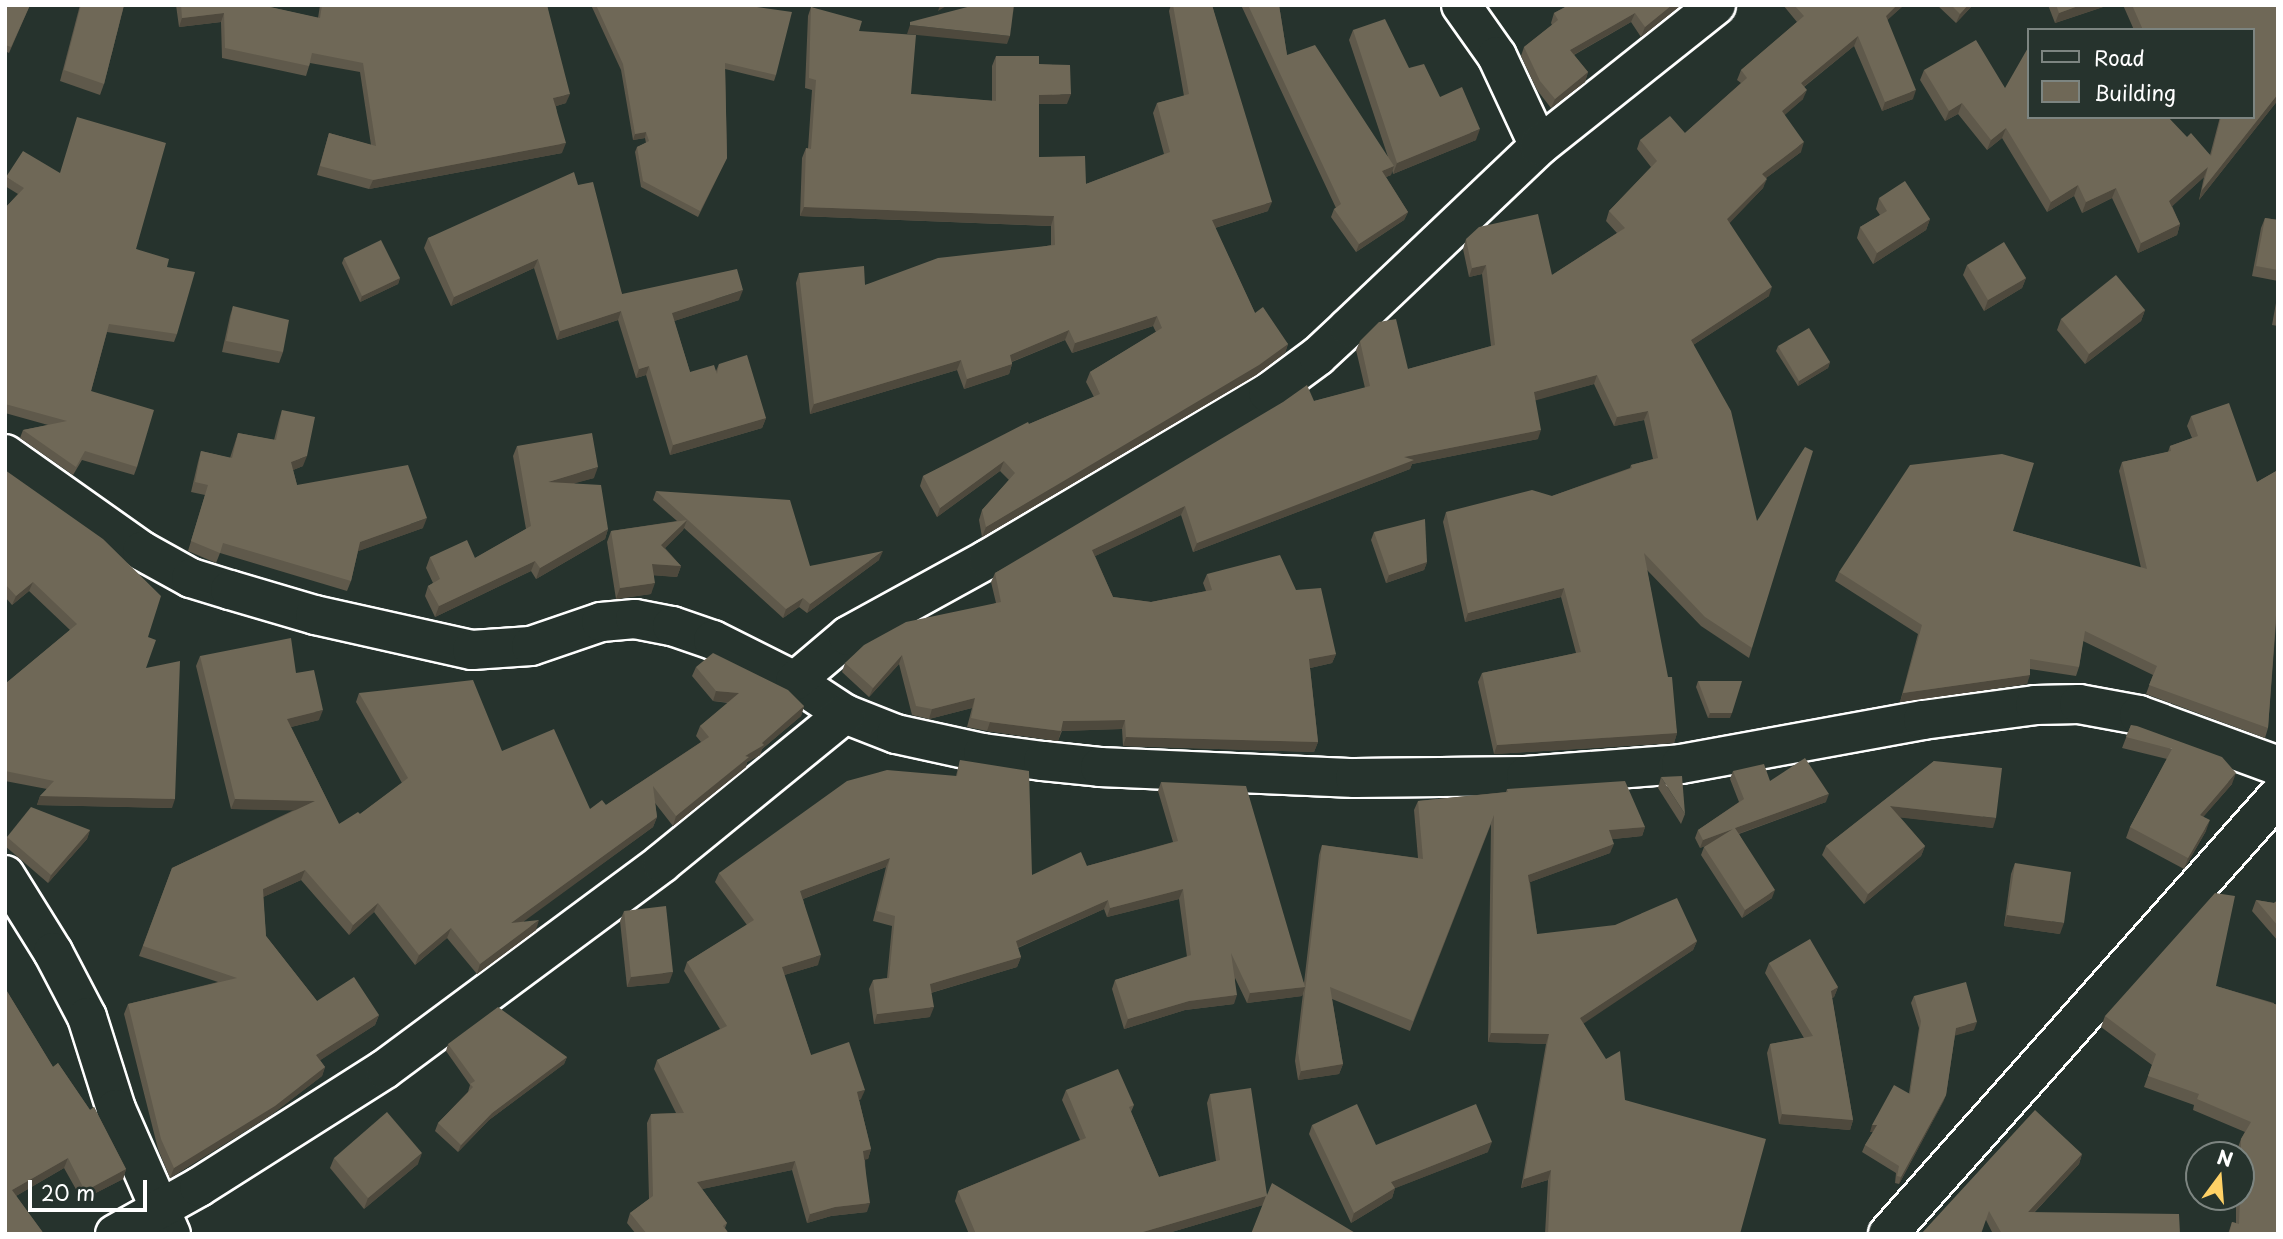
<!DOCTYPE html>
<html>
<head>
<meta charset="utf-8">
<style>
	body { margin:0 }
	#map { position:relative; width:2283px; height:1239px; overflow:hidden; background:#26332d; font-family:"Playpen Sans",sans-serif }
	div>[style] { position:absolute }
	.roads { filter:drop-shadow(2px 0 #fff) drop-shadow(-2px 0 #fff) drop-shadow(0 2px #fff) drop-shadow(0 -2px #fff) }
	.street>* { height:38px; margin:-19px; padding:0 19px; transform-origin:19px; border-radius:19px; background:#26332d }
	.wall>* { inset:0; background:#5f594b }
	.shaded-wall>* { inset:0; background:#4e493d }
	.building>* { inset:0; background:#6f6857 }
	span { translate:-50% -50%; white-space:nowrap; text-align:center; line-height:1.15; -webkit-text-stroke:6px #26332d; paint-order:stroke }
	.frame { position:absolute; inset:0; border:7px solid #fff; pointer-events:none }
	.legend { position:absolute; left:2027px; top:28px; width:228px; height:91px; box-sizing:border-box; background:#26332d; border:2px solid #7d8581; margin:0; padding:9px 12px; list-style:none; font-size:21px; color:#fff }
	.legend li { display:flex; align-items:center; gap:14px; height:35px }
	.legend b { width:35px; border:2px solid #7d8581 }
	.north { position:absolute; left:2185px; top:1141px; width:70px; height:70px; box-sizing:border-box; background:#26332d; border:2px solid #7d8581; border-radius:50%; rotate:16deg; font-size:19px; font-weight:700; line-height:28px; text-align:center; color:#fff }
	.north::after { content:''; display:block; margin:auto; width:24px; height:32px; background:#ffd166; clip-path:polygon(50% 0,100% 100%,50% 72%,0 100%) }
	.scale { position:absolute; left:28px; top:1180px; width:119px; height:32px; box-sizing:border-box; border:4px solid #fff; border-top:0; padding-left:9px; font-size:21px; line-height:24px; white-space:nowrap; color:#fff; -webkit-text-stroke:5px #26332d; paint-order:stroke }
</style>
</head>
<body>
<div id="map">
	<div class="roads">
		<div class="street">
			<div style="left:1461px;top:5px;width:62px;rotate:54.8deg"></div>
			<div style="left:1497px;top:56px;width:99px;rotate:65deg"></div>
			<div style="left:5px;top:454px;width:168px;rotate:35.3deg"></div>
			<div style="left:142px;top:551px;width:56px;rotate:28.9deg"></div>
			<div style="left:191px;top:578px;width:41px;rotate:17.1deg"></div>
			<div style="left:230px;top:590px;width:89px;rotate:16.4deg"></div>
			<div style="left:315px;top:615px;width:161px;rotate:12.6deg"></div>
			<div style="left:472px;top:650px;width:59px;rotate:-3.9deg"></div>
			<div style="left:531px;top:646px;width:74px;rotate:-18.9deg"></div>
			<div style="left:601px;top:622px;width:34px;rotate:-5deg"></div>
			<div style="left:635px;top:619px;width:38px;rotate:11deg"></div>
			<div style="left:672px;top:626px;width:43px;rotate:18.9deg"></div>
			<div style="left:713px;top:640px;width:92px;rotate:26.6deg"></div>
			<div style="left:795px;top:681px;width:60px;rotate:33.4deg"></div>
			<div style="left:845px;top:714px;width:55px;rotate:21.4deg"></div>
			<div style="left:896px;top:734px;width:89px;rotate:12.3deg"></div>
			<div style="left:983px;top:753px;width:61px;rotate:7.6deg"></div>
			<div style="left:1043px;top:761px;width:57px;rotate:6deg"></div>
			<div style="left:1100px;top:767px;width:255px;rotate:2.5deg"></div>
			<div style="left:1355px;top:778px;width:171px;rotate:-0.7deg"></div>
			<div style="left:1526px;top:776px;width:155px;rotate:-4.4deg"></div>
			<div style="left:1681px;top:764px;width:246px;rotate:-10.3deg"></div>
			<div style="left:1923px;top:720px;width:113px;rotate:-7.6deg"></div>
			<div style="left:2035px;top:705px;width:44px;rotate:-1.3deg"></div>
			<div style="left:2079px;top:704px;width:61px;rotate:10.4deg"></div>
			<div style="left:2139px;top:715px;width:148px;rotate:20.1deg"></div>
			<div style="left:795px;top:681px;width:70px;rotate:-40.3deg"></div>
			<div style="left:848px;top:636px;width:160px;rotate:-28.8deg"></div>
			<div style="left:988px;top:559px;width:326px;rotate:-30.7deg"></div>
			<div style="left:1268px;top:393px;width:62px;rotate:-36.5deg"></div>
			<div style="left:1318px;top:356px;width:42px;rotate:-43.1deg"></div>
			<div style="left:1349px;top:327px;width:262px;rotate:-43.6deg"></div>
			<div style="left:1539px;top:146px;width:226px;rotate:-38.5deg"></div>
			<div style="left:5px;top:875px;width:91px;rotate:58.1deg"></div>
			<div style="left:53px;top:952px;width:73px;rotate:62.4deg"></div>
			<div style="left:87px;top:1017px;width:96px;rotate:72.5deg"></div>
			<div style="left:116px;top:1109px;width:137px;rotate:66.3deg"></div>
			<div style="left:115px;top:1234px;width:96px;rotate:-29.2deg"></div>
			<div style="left:199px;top:1187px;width:220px;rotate:-32.4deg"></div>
			<div style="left:385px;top:1069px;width:345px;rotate:-36.6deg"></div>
			<div style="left:662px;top:863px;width:236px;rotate:-39.2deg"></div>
			<div style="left:1888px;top:1234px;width:586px;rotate:-48.32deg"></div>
		</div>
	</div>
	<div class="wall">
		<div style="clip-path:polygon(5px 5px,30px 5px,9px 53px,5px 51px)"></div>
		<div style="clip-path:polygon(80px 5px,124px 5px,104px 84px,100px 95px,60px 81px)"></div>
		<div style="clip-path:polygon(176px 5px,261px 5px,318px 18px,320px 5px,547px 5px,566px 103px,556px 106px,562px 153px,369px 189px,317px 175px,329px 133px,371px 145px,360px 72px,310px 63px,306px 76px,222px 58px,221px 22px,179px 27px)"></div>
		<div style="clip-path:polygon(591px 5px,743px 5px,776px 75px,774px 81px,725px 69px,727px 158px,698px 217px,641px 187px,635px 152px,637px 147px,646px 143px,645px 138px,633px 140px,621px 70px)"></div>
		<div style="clip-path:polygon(1171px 5px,1212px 5px,1268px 211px,1215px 228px,1255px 313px,1288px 344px,1285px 353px,1256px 375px,982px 537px,979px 520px,982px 510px,1009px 480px,1000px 471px,937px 517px,920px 486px,923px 476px,1029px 424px,1094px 397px,1086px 382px,1090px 372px,1156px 332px,1153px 326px,1072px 353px,1065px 340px,1012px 362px,1012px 364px,1009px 374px,964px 389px,957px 370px,810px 414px,796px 283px,799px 273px,865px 285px,1051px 245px,1051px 226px,800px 216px,802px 158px,806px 148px,808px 149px,812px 90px,805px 88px,808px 16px,811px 7px,859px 31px,911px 94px,992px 101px,992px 66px,996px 56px,1039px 64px,1067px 104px,1039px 104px,1039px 157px,1086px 184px,1164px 154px,1153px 113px,1157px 103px,1184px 96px,1169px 11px)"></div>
		<div style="clip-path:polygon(1241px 5px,1279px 5px,1287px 55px,1388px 157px,1349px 40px,1353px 30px,1409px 68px,1440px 97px,1476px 140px,1393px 174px,1392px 170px,1391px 175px,1386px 177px,1408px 212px,1404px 220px,1356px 252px,1331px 217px,1334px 209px,1336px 208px)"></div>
		<div style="clip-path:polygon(1569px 5px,1681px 5px,1641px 37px,1631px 22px,1574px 55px,1588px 72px,1585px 82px,1551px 108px,1537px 90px,1521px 56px,1524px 47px,1552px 25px,1551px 23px,1554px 13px)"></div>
		<div style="clip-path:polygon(1783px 5px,1904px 5px,1887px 20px,1913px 99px,1882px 111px,1854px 46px,1804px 87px,1803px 99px,1784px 115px,1801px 152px,1766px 178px,1763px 188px,1729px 223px,1769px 296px,1693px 345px,1752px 648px,1749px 658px,1701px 626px,1647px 570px,1677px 733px,1674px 743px,1494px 754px,1478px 682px,1482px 673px,1576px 653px,1561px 597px,1465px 622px,1443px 522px,1446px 512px,1552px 496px,1630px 468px,1631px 465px,1653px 459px,1644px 420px,1614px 426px,1594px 384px,1535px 400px,1538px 439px,1412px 464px,1410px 469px,1193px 552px,1181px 515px,1095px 556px,1113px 597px,1151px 602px,1206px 591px,1203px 583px,1207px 574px,1296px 590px,1336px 654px,1332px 663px,1310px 668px,1318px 742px,1314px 752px,1123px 746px,1122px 729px,1062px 731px,1058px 741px,987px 731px,967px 727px,972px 708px,929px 719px,912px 715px,899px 664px,869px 697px,842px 672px,845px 663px,996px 603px,991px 582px,995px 573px,1314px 401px,1365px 388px,1356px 350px,1360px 341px,1408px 369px,1491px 346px,1482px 274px,1469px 277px,1463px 249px,1466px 239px,1552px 275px,1617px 233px,1606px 221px,1609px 211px,1651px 167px,1637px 149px,1640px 140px,1685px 133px,1741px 83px,1737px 80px,1741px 70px,1797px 22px)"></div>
		<div style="clip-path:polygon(1937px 5px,1973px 5px,1956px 23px)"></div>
		<div style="clip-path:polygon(2048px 5px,2109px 5px,2055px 23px)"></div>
		<div style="clip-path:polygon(2123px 5px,2278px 5px,2278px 100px,2199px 200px,2204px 177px,2172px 206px,2180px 224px,2177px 235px,2138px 253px,2112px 198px,2082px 213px,2074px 196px,2047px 212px,2002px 138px,1987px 150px,1958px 114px,1945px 121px,1920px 80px,1924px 70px,2005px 88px,2187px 137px,2210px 155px,2220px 117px,2253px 117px,2253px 30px,2134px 30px)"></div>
		<div style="clip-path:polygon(6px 177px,136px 249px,167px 267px,177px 334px,174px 342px,107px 332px,91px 391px,137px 467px,134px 475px,82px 460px,73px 475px,20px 438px,23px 430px,48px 425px,5px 413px,5px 208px,18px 194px,5px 186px)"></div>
		<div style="clip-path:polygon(578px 185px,622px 294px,739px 300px,674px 321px,690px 372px,716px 371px,719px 364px,766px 418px,762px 428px,670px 455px,646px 375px,636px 378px,618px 320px,557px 340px,534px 268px,451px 306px,424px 248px,428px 238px)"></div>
		<div style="clip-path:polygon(1879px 198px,1930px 219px,1926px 230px,1873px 264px,1857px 238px,1860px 227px,1880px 215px,1876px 209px)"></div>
		<div style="clip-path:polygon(2265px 218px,2278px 220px,2278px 281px,2252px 276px,2261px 228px)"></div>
		<div style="clip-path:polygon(344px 258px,400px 278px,398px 284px,360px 302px,342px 263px)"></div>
		<div style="clip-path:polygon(1967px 265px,2026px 278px,2022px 288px,1984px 311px,1963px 275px)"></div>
		<div style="clip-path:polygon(2278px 292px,2278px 326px,2272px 325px)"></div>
		<div style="clip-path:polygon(233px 306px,283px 352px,279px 363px,222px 352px,230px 316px)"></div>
		<div style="clip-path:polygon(2145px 310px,2141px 321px,2085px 364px,2057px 330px,2061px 319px)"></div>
		<div style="clip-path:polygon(1778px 346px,1830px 362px,1828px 368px,1798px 386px,1776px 351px)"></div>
		<div style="clip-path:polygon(282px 410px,303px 466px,293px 470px,297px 485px,423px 528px,358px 551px,351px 581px,347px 591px,220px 553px,216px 563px,188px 551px,205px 495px,191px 492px,198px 462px,201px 451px,230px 458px,238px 433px,274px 440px,279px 420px)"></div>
		<div style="clip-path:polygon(2191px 416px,2257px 482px,2278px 470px,2278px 597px,2268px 728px,2265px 738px,2146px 694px,2153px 675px,2083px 641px,2079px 667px,2076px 676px,2030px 669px,2027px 684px,1900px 702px,1918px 634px,1835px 581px,1839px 572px,2013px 531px,2141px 568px,2119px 471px,2122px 462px,2168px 452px,2170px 446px,2192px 438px,2187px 426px)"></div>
		<div style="clip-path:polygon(517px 446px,594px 478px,574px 483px,608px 529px,605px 539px,536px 579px,531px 571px,435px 617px,425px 596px,428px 586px,433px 583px,426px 568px,430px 557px,475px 558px,526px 529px,513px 456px)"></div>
		<div style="clip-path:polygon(5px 470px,148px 637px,146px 668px,172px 808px,37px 805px,40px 796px,47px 789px,5px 781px,5px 684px,70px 630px,29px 591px,12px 605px,5px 597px)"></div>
		<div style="clip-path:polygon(656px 491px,810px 566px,879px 560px,807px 613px,799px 607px,783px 618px,684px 528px,683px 530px,665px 548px,681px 566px,677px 577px,654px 575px,651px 594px,616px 599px,607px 542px,611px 531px,677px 521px,653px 500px)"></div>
		<div style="clip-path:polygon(1374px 532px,1427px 562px,1424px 570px,1386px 583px,1371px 540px)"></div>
		<div style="clip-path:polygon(200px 656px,296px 673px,319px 720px,291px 727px,339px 824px,360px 814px,402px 783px,356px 702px,359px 693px,502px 751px,590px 809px,606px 805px,701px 742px,696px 736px,700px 726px,728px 703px,713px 701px,692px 676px,696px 667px,804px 706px,801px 716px,762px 749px,760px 755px,747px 762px,746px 767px,673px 826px,655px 803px,657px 817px,653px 827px,523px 921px,536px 930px,477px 974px,447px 938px,415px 965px,374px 912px,349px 935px,301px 880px,263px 897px,266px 936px,317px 1001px,379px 1015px,375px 1025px,320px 1060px,325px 1067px,322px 1076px,271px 1115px,170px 1178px,158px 1149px,124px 1014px,128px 1004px,218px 982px,139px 956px,172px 868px,294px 810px,231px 809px,196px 666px)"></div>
		<div style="clip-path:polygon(1698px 681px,1730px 718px,1708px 718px,1696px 687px)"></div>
		<div style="clip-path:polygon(2131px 725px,2232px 784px,2203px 817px,2206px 831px,2184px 869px,2126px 838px,2130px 827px,2167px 759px,2122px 748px)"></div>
		<div style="clip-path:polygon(960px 760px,1032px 875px,1087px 866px,1173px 842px,1158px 791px,1161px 782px,1304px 983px,1319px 855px,1322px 845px,1418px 858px,1414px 810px,1418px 801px,1506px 792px,1507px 789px,1645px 827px,1642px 836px,1612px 839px,1610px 853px,1530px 882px,1537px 934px,1697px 941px,1693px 950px,1583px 1023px,1625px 1100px,1740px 1234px,1545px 1234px,1548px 1180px,1521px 1188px,1546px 1044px,1488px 1042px,1491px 824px,1410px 1031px,1332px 999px,1343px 1064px,1339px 1074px,1298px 1080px,1295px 1061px,1303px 993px,1302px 996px,1247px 1003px,1235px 978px,1234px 1004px,1185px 1010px,1124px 1029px,1112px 989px,1115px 980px,1187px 957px,1179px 899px,1107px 917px,1104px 909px,1018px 948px,1021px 957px,1017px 967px,931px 993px,930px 1017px,874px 1024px,869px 989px,873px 980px,887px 978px,892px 926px,873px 921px,886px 867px,803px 899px,818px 965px,784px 975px,811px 1055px,861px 1099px,859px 1100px,871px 1149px,868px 1159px,865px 1159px,867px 1212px,831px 1216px,807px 1223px,792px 1170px,702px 1189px,727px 1223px,725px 1228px,729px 1234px,636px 1234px,627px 1223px,630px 1213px,649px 1199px,647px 1123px,651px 1114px,676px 1113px,654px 1069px,657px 1060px,720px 1029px,684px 971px,687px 962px,747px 925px,715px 882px,719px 873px,956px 776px)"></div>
		<div style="clip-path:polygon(1934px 761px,1993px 828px,1900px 817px,1925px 846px,1921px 856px,1864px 904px,1822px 855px,1826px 846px)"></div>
		<div style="clip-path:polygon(1733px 771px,1770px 781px,1826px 802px,1739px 834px,1772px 898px,1742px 918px,1701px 855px,1704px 847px,1707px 845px,1700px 848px,1695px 838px,1698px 830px,1739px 802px,1730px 779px)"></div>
		<div style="clip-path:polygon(1661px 777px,1685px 814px,1681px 824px,1658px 788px)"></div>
		<div style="clip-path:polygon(90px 830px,87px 839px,48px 883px,5px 846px,7px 837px)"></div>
		<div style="clip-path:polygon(2015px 863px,2060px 934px,2004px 926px,2011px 874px)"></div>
		<div style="clip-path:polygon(2256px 900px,2274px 903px,2278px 900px,2278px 941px,2252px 911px)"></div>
		<div style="clip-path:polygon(624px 911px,669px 983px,627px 987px,620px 921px)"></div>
		<div style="clip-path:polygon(1769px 963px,1838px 987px,1834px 997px,1832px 998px,1853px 1120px,1850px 1130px,1779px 1124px,1767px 1053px,1770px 1044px,1804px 1038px,1765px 973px)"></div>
		<div style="clip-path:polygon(2216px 986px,2274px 1003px,2278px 1234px,2228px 1234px,2232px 1222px,2236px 1223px,2236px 1197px,2241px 1197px,2241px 1155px,2237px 1155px,2237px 1150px,2241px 1139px,2245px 1132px,2193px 1110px,2194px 1105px,2144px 1087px,2152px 1065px,2101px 1027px,2105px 1016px)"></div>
		<div style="clip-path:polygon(5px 988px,53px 1067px,58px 1063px,90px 1110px,94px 1107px,126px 1169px,123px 1179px,82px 1200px,64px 1168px,16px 1196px,44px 1234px,5px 1234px)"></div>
		<div style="clip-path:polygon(1914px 996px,1974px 1030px,1955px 1035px,1946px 1095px,1943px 1102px,1899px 1184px,1895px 1183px,1896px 1173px,1862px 1152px,1865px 1145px,1873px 1132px,1870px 1132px,1909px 1093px,1919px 1028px,1911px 1003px)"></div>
		<div style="clip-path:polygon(448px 1044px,567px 1057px,564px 1064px,489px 1120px,458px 1152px,435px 1131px,438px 1123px,468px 1092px,470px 1085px,446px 1051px)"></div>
		<div style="clip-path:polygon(1066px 1090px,1134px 1105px,1131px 1112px,1159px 1177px,1216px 1161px,1207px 1103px,1210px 1094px,1267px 1195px,1263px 1205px,1165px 1234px,969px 1234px,955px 1201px,958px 1191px,1080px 1140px,1062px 1100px)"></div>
		<div style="clip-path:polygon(1312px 1125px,1376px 1145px,1488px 1152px,1395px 1188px,1392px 1198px,1351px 1223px,1309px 1134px)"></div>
		<div style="clip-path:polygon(2082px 1154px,2079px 1164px,2034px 1213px,2180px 1234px,1993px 1234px,1986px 1220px,1921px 1234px)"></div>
		<div style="clip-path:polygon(334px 1158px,418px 1164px,364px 1209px,330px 1168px)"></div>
	</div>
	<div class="shaded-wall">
		<div style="clip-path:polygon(940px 5px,948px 5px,938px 11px)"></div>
		<div style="clip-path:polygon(1672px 5px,1681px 5px,1641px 37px,1645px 27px)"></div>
		<div style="clip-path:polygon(1897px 5px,1904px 5px,1882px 25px,1886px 16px)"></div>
		<div style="clip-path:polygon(1968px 5px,1973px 5px,1956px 23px,1960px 14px)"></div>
		<div style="clip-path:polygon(2081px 5px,2109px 5px,2055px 23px,2059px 13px)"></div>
		<div style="clip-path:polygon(224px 13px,221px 22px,179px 27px,182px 18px)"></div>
		<div style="clip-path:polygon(1635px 13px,1631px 22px,1566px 59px,1570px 50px)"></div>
		<div style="clip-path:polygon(910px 25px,1010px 36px,1007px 44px,907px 34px)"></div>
		<div style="clip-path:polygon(1858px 36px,1854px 46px,1797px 92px,1801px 83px)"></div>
		<div style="clip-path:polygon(1588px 72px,1585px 82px,1551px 108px,1555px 99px)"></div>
		<div style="clip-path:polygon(1807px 90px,1803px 99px,1778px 121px,1782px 111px)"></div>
		<div style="clip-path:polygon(1916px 90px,1913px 99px,1882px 111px,1885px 102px)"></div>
		<div style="clip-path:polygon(570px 94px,566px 103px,550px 108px,553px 98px)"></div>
		<div style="clip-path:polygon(1071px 94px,1067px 104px,1035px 104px,1039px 95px)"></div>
		<div style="clip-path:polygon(2278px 94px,2278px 100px,2199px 200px,2202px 190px)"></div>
		<div style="clip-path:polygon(1962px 103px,1958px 114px,1945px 121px,1949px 111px)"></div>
		<div style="clip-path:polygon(2006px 128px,2002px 138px,1987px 150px,1991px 140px)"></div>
		<div style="clip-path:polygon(1480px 129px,1476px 140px,1393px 174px,1397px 163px)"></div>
		<div style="clip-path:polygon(646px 132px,645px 138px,633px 140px,635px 134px)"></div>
		<div style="clip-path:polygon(1804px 142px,1801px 152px,1758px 184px,1762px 174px)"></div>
		<div style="clip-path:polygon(566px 143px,562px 153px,369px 189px,373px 180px)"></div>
		<div style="clip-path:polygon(1394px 166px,1391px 175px,1379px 180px,1382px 171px)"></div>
		<div style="clip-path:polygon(2208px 167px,2204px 177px,2166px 212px,2169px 201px)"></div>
		<div style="clip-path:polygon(1767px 179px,1763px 188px,1724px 229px,1727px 219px)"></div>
		<div style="clip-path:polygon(2078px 185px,2074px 196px,2047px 212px,2051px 202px)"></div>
		<div style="clip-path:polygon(2116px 188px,2112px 198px,2082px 213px,2086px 202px)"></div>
		<div style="clip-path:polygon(1272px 202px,1268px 211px,1208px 230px,1212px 220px)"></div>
		<div style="clip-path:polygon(804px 207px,1054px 216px,1051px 226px,800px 216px)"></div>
		<div style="clip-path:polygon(1408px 212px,1404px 220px,1356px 252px,1359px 244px)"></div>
		<div style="clip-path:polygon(1930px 219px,1926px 230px,1873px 264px,1877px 253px)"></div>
		<div style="clip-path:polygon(2180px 224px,2177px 235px,2138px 253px,2141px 243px)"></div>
		<div style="clip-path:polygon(538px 259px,534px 268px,451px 306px,454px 297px)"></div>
		<div style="clip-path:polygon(1486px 265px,1482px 274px,1469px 277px,1472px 268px)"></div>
		<div style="clip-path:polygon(400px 278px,398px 284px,360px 302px,362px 296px)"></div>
		<div style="clip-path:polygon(2026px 278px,2022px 288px,1984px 311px,1988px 300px)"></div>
		<div style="clip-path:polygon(1772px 287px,1769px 296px,1687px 349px,1691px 340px)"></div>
		<div style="clip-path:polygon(743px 290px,739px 300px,668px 323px,672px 313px)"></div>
		<div style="clip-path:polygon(2145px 310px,2141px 321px,2085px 364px,2089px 354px)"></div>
		<div style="clip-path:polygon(621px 311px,618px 320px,557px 340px,560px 331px)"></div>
		<div style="clip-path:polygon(1157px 316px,1153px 326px,1072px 353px,1075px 343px)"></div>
		<div style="clip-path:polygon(1069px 330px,1065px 340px,1006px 364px,1010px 355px)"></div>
		<div style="clip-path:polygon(1288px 344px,1285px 353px,1256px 375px,982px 537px,986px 527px)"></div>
		<div style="clip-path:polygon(961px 360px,957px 370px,810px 414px,814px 404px)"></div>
		<div style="clip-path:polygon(1830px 362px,1828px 368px,1798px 386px,1799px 381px)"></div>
		<div style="clip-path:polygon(1012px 364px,1009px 374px,964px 389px,967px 379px)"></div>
		<div style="clip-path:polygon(649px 366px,646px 375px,636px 378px,639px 369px)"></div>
		<div style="clip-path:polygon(1597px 375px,1594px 384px,1530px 402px,1534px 392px)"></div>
		<div style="clip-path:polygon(1648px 411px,1644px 420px,1614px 426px,1617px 417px)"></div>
		<div style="clip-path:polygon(766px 418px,762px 428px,670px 455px,673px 445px)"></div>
		<div style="clip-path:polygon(1541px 430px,1538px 439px,1412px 464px,1410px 469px,1193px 552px,1197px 543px,1404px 457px)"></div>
		<div style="clip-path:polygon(307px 456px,303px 466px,288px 472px,291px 462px)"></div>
		<div style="clip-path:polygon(1004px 461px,1000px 471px,937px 517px,940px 508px)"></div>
		<div style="clip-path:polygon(598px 467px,594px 478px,544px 492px,548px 482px)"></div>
		<div style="clip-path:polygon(1185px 506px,1181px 515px,1089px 559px,1092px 550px)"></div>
		<div style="clip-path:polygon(427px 518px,423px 528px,356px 552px,360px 542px)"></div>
		<div style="clip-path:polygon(687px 520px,683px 530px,658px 555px,661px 545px)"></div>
		<div style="clip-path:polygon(608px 529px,605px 539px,536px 579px,540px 568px)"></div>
		<div style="clip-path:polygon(883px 551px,879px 560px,807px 613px,810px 604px)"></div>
		<div style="clip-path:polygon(535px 561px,531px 571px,435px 617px,439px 606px)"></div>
		<div style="clip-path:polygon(1427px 562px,1424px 570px,1386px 583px,1389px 575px)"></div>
		<div style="clip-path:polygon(652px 564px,681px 566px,677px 577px,648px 575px)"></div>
		<div style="clip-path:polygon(33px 582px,29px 591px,12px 605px,16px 596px)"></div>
		<div style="clip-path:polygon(655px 583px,651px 594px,616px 599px,620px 588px)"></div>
		<div style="clip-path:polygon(1564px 588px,1561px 597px,1465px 622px,1468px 613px)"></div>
		<div style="clip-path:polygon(803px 598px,799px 607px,783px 618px,786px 609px)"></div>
		<div style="clip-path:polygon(1336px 654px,1332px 663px,1306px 669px,1309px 659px)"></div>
		<div style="clip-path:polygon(902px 655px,899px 664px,869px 697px,873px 688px)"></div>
		<div style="clip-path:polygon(2030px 675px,2027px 684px,1900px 702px,1903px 693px)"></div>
		<div style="clip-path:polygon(716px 691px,739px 693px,735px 703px,713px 701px)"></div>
		<div style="clip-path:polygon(975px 698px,972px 708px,929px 719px,932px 709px)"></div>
		<div style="clip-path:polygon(804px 706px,801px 716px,762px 749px,760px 755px,747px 762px,746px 767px,673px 826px,676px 816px)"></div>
		<div style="clip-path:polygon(323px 710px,319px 720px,283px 729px,287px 719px)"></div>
		<div style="clip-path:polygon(1710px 713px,1732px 713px,1730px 718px,1708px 718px)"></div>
		<div style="clip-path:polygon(1125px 720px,1122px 729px,1059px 731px,1063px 721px)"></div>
		<div style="clip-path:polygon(990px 722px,1061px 731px,1058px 741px,987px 731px)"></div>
		<div style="clip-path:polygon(1677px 733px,1674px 743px,1494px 754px,1497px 745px)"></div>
		<div style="clip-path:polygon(1126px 737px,1318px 742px,1314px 752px,1123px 746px)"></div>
		<div style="clip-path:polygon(2236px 773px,2232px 784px,2196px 825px,2200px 815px)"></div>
		<div style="clip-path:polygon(1829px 794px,1826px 802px,1732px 836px,1735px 828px)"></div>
		<div style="clip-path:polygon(40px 796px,175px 799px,172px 808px,37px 805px)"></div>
		<div style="clip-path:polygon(235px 799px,315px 801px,311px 811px,231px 809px)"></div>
		<div style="clip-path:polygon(1890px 806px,1996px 818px,1993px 828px,1887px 816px)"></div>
		<div style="clip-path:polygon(657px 817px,653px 827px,508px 933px,511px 923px)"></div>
		<div style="clip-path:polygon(2210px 820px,2206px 831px,2184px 869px,2188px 858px)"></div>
		<div style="clip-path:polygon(1645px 827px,1642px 836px,1605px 840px,1609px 830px)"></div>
		<div style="clip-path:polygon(1733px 829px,1730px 837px,1700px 848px,1703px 840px)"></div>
		<div style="clip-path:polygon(90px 830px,87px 839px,48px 883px,51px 875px)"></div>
		<div style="clip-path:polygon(1614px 844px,1610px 853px,1525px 884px,1528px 875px)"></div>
		<div style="clip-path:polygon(1925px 846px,1921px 856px,1864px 904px,1868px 894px)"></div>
		<div style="clip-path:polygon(890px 858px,886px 867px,797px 901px,800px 891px)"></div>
		<div style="clip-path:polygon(305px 870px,301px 880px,259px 899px,263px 889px)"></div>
		<div style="clip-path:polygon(1183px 889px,1179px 899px,1107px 917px,1110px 908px)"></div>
		<div style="clip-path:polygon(1775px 890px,1772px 898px,1742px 918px,1745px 910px)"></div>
		<div style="clip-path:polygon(1108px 900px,1104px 909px,1012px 950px,1016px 941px)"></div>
		<div style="clip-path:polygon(378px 903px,374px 912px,349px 935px,353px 925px)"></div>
		<div style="clip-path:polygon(2007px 915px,2064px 923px,2060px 934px,2004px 926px)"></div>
		<div style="clip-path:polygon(539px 920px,536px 930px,477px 974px,480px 964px)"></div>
		<div style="clip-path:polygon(451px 928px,447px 938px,415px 965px,419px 955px)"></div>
		<div style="clip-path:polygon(1697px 941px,1693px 950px,1577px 1028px,1580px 1018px)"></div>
		<div style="clip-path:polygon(821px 955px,818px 965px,778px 977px,782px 967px)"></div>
		<div style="clip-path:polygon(1021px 957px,1017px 967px,927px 994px,930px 984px)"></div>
		<div style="clip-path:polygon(673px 972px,669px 983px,627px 987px,631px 977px)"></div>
		<div style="clip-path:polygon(1305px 987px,1302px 996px,1247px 1003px,1250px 993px)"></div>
		<div style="clip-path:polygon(1838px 987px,1834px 997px,1827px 1001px,1831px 991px)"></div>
		<div style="clip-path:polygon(1237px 995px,1234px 1004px,1185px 1010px,1124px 1029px,1128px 1019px,1189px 1001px)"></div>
		<div style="clip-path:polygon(934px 1007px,930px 1017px,874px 1024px,877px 1014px)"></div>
		<div style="clip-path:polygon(379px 1015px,375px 1025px,313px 1065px,316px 1055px)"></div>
		<div style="clip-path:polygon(1977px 1022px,1974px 1030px,1954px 1036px,1956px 1028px)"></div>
		<div style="clip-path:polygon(1491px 1033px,1549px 1034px,1546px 1044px,1488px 1042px)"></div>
		<div style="clip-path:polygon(567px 1057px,564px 1064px,489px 1120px,458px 1152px,461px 1145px,492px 1113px)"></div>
		<div style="clip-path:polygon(1343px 1064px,1339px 1074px,1298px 1080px,1301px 1071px)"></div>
		<div style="clip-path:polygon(325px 1067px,322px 1076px,271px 1115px,170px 1178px,174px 1168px)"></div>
		<div style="clip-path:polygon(865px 1090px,861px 1099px,854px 1102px,857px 1092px)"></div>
		<div style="clip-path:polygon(1946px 1095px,1943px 1102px,1899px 1184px,1901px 1177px)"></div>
		<div style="clip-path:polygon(1782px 1114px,1853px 1120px,1850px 1130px,1779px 1124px)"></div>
		<div style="clip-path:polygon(1872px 1125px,1877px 1125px,1875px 1132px,1870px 1132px)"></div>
		<div style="clip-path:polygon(1492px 1142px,1488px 1152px,1388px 1191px,1391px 1182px)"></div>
		<div style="clip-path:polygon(871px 1149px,868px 1159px,860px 1161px,863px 1151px)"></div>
		<div style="clip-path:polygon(422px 1153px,418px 1164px,364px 1209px,368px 1198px)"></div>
		<div style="clip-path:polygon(2082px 1154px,2079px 1164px,2025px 1222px,2028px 1212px)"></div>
		<div style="clip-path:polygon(68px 1158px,64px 1168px,9px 1200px,12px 1190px)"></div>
		<div style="clip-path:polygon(795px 1161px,792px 1170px,693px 1191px,697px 1182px)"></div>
		<div style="clip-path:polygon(126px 1169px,123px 1179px,82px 1200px,85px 1191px)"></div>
		<div style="clip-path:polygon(1551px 1170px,1548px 1180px,1521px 1188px,1524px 1179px)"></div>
		<div style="clip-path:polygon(1395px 1188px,1392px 1198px,1351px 1223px,1354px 1213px)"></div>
		<div style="clip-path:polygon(1266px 1196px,1263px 1205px,1165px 1234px,1136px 1234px)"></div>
		<div style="clip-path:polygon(870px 1203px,867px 1212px,831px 1216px,807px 1223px,810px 1214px,835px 1207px)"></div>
	</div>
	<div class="building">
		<div style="clip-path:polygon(5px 5px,30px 5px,11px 47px,5px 45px)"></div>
		<div style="clip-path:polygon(81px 5px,124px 5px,104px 84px,64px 70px)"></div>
		<div style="clip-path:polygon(181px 5px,261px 5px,320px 18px,322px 5px,547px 5px,570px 94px,553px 98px,566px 143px,373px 180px,320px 166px,329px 133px,376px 146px,363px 63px,312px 53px,309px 66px,225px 48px,224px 13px,182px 18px)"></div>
		<div style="clip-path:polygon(596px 5px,743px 5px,792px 12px,776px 75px,725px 63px,727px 158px,700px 211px,643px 181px,637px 147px,649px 141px,646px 132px,635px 134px,623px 64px)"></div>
		<div style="clip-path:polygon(975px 5px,1014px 5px,1010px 36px,910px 25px,910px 22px)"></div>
		<div style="clip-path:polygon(1173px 5px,1212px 5px,1272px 202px,1212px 220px,1255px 313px,1263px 307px,1288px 344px,1259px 365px,986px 527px,982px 510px,1015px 473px,1004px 461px,940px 508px,923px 476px,1028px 422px,1029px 424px,1100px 394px,1090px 372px,1162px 328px,1157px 316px,1075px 343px,1069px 330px,1010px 355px,1012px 364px,967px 379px,961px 360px,814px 404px,799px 273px,864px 266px,865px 285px,938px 258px,1055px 245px,1054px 216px,804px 207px,806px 148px,811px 149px,816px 80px,809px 78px,811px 7px,862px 21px,859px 31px,916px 35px,911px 94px,996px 101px,996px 56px,1039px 56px,1039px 64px,1070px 65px,1071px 94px,1039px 95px,1039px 157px,1085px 156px,1086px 184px,1170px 152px,1157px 103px,1189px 94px)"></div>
		<div style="clip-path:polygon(1248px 5px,1279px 5px,1287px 55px,1315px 45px,1394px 166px,1382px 171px,1408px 212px,1359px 244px,1334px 209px,1341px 204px)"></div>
		<div style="clip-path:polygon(1569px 5px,1672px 5px,1645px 27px,1635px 13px,1570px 50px,1588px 72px,1555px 99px,1540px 81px,1524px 47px,1558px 20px,1554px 13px)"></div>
		<div style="clip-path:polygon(1794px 5px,1897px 5px,1886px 16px,1916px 90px,1885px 102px,1858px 36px,1801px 83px,1807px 90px,1782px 111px,1804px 142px,1762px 174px,1767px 179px,1727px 219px,1772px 287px,1691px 340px,1731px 411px,1757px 521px,1805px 447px,1813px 451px,1752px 648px,1705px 617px,1644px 553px,1668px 677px,1672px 677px,1677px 733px,1497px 745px,1482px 673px,1581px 652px,1564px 588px,1468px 613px,1446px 512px,1532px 490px,1552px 496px,1632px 468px,1631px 465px,1658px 458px,1648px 411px,1617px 417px,1597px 375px,1534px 392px,1541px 430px,1404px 457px,1414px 460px,1197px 543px,1185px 506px,1092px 550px,1113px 597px,1151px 602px,1212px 590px,1207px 574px,1280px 555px,1296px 590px,1321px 588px,1336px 654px,1309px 659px,1318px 742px,1126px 737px,1125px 720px,1063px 721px,1061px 731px,990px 722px,971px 718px,975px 698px,932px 709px,916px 706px,902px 655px,873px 688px,845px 663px,864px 645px,906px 622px,1001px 602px,995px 573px,1283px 402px,1307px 385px,1314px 401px,1370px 386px,1360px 341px,1379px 322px,1396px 319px,1408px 369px,1495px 345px,1486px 265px,1472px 268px,1466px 239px,1479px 227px,1538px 214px,1552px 275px,1625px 228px,1609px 211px,1657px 161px,1640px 140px,1670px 116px,1685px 133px,1747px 78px,1741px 70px,1804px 16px)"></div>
		<div style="clip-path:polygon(1951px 5px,1968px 5px,1960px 14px)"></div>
		<div style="clip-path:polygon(2056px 5px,2081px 5px,2059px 13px)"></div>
		<div style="clip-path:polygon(2132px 5px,2278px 5px,2278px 94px,2202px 190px,2208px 167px,2169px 201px,2180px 224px,2141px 243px,2116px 188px,2086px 202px,2078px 185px,2051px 202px,2006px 128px,1991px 140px,1962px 103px,1949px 111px,1924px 70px,1976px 40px,2005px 88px,2029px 46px,2029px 117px,2168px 117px,2187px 137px,2191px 133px,2211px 156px,2221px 117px,2253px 117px,2253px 30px,2243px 30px,2243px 28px,2240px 30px,2143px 30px)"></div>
		<div style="clip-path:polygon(1385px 19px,1409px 68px,1424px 64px,1440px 97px,1462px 87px,1480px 129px,1397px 163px,1353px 30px)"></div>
		<div style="clip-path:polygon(77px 117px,166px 143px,136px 249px,169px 259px,167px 267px,195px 272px,177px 334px,109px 324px,91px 391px,154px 410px,137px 467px,85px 451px,76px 467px,23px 430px,67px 421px,5px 404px,5px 208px,24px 188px,6px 177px,23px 151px,60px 173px)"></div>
		<div style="clip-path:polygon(574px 172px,578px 185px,593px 182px,622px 294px,737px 269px,743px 290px,672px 313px,690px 372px,714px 365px,717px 374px,719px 364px,747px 355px,766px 418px,673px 445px,649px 366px,639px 369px,621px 311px,560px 331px,538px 259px,454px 297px,428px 238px)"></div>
		<div style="clip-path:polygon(1905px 181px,1930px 219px,1877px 253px,1860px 227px,1887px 211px,1879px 198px)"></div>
		<div style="clip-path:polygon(2265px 218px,2278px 220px,2278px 270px,2256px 266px)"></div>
		<div style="clip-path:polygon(381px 240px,400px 278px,362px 296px,344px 258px)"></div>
		<div style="clip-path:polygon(2004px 242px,2026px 278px,1988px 300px,1967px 265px)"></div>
		<div style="clip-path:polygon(2116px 275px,2145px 310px,2089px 354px,2061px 319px)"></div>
		<div style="clip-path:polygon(233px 306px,289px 320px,283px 352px,226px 341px)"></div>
		<div style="clip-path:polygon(1809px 328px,1830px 362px,1799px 381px,1778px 346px)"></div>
		<div style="clip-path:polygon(2229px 403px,2257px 482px,2278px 470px,2278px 587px,2268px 728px,2149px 685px,2157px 666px,2085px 631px,2079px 667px,2030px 659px,2030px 675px,1903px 693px,1922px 625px,1839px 572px,1910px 465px,2002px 454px,2034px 463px,2013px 531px,2147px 569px,2122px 462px,2171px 451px,2170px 446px,2198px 436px,2191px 416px)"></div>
		<div style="clip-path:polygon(282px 410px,315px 417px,307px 456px,291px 462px,297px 485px,408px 465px,427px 518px,360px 542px,351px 581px,223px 543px,220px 553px,191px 541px,208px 485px,195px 482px,201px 451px,232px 458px,238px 433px,276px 440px)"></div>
		<div style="clip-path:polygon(592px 433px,598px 467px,548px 482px,601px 485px,608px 529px,540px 568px,535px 561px,439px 606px,428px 586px,440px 579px,430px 557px,467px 540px,475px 558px,531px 526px,517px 446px)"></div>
		<div style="clip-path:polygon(5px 470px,103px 539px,161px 596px,148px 637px,156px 640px,146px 668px,180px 661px,175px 799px,40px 796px,54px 781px,5px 771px,5px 684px,77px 624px,33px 582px,16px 596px,5px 584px)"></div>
		<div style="clip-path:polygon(656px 491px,790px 500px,810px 566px,883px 551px,810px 604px,803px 598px,786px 609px)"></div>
		<div style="clip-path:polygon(1425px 519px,1427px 562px,1389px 575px,1374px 532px)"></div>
		<div style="clip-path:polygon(687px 520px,661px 545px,681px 566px,652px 564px,655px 583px,620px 588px,611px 531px)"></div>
		<div style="clip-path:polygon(291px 638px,296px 673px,314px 670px,323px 710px,287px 719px,339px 824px,358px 812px,360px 814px,408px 778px,359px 693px,473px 680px,502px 751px,554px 729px,590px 809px,602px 800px,606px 805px,709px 737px,700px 726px,739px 693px,716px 691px,696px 667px,713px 653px,788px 690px,804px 706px,762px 743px,764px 745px,745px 756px,749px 757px,676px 816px,653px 786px,657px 817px,511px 923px,539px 920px,480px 964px,451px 928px,419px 955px,378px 903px,353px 925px,305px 870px,263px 889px,266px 936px,317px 1001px,354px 977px,379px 1015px,316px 1055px,325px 1067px,275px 1106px,174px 1168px,161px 1139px,128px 1004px,237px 978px,143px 946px,172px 868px,315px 801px,235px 799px,200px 656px)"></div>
		<div style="clip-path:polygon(1698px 681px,1742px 681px,1732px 713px,1710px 713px)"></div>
		<div style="clip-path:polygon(2131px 725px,2137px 726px,2222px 757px,2236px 773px,2200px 815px,2210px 820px,2188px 858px,2130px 827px,2172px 749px,2126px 737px)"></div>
		<div style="clip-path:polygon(1805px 758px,1829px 794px,1735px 828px,1775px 890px,1745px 910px,1704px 847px,1733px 829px,1703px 840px,1698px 830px,1744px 799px,1733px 771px,1764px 764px,1770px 781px)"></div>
		<div style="clip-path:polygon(960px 760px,1029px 771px,1032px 875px,1081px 852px,1087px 866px,1178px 841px,1161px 782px,1246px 786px,1305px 987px,1250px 993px,1231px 953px,1237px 995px,1189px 1001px,1128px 1019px,1115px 980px,1191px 955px,1183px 889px,1110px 908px,1108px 900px,1016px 941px,1021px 957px,930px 984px,934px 1007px,877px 1014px,873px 980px,889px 978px,895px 916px,877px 911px,890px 858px,800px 891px,821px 955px,782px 967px,811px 1055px,849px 1042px,865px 1090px,857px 1092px,871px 1149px,863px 1151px,870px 1203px,835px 1207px,810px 1214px,795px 1161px,697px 1182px,727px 1223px,723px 1226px,729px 1234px,647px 1234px,630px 1213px,653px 1196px,651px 1114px,684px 1113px,657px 1060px,727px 1026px,687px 962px,754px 920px,719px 873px,847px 781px,887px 770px,957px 776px)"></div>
		<div style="clip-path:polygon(1934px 761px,2002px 768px,1996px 818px,1890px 806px,1925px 846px,1868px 894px,1826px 846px)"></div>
		<div style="clip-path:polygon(1682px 776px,1685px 814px,1661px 777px)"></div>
		<div style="clip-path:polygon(1625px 781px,1645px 827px,1609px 830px,1614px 844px,1528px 875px,1537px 934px,1615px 925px,1677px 898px,1697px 941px,1580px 1018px,1606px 1059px,1620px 1051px,1625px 1100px,1766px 1139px,1740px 1234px,1548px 1234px,1551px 1170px,1524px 1179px,1549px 1034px,1491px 1033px,1494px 815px,1413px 1021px,1330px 987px,1343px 1064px,1301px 1071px,1298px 1052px,1322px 845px,1423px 859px,1418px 801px,1508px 792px,1507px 789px)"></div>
		<div style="clip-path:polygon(31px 807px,90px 830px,51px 875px,7px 837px)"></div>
		<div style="clip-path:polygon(2015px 863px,2071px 872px,2064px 923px,2007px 915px)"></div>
		<div style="clip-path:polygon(2215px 893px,2235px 896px,2216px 986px,2278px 1005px,2278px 1234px,2229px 1234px,2232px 1222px,2239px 1224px,2240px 1197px,2241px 1197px,2241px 1139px,2251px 1122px,2197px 1099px,2199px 1094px,2148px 1076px,2156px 1054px,2105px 1016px)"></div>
		<div style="clip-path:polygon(2256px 900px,2274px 903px,2278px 900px,2278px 926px)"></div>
		<div style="clip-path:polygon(666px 906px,673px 972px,631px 977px,624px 911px)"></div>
		<div style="clip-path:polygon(1810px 939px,1838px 987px,1831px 991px,1853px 1120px,1782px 1114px,1770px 1044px,1813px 1036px,1769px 963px)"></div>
		<div style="clip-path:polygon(1966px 982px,1977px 1022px,1956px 1028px,1946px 1095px,1901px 1177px,1897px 1176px,1899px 1166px,1865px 1145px,1877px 1125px,1872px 1125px,1894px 1085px,1910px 1094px,1921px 1021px,1914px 996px)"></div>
		<div style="clip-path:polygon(5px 988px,53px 1067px,58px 1063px,90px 1110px,94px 1107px,126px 1169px,85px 1191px,68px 1158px,12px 1190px,44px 1234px,5px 1234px)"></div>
		<div style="clip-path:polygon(498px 1007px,567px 1057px,492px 1113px,461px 1145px,438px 1123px,473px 1087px,470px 1084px,475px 1081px,448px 1044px)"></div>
		<div style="clip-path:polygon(1118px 1069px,1134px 1105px,1129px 1107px,1159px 1177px,1220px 1160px,1210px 1094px,1251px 1088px,1267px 1195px,1272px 1183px,1357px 1234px,1251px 1234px,1266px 1196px,1136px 1234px,976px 1234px,958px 1191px,1086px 1138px,1066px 1090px)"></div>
		<div style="clip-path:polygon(1357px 1104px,1376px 1145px,1476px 1104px,1492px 1142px,1391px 1182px,1395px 1188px,1354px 1213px,1312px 1125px)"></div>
		<div style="clip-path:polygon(2035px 1110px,2082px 1154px,2028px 1212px,2179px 1214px,2180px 1234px,2002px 1234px,1989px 1211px,1981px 1234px,1921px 1234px)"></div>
		<div style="clip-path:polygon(387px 1112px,422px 1153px,368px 1198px,334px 1158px)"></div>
	</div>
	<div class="frame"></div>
	<ul class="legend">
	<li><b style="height:9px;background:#26332d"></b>Road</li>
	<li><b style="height:19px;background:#6f6857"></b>Building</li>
	</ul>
	<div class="north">N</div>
	<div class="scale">20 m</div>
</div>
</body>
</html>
